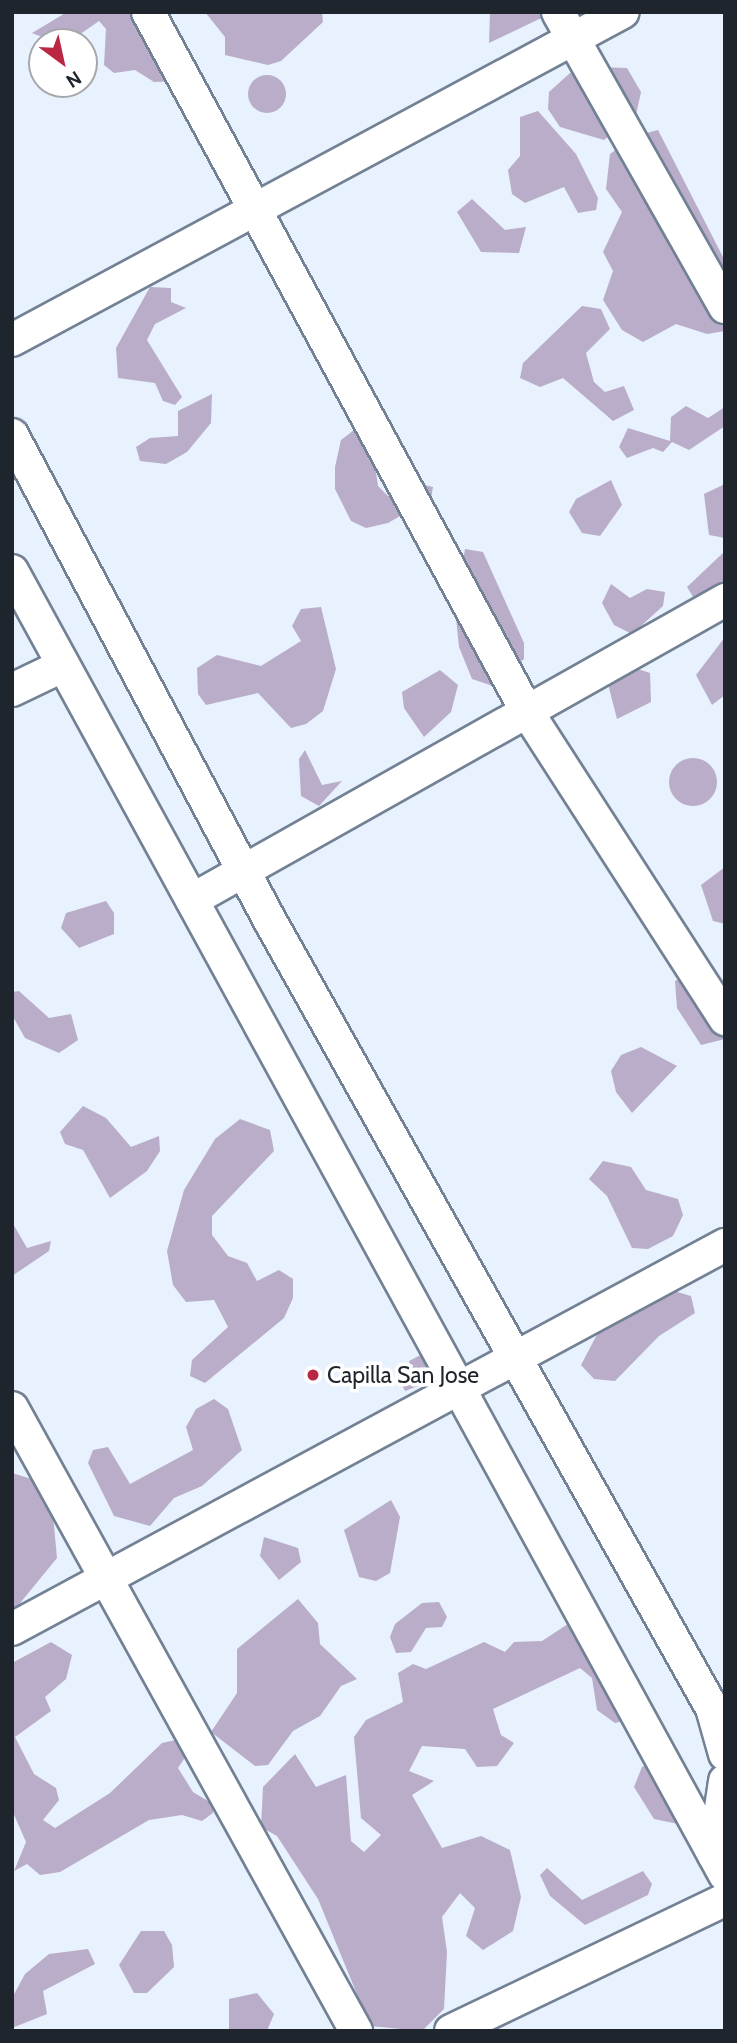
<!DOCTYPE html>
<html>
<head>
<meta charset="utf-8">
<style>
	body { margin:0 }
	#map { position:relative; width:737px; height:2043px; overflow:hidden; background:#e8f1fe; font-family:Cabin,sans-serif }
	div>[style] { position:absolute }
	.forest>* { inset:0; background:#b9adca }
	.round { border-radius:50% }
	.roads { filter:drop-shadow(2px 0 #728194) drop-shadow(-2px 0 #728194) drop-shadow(0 2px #728194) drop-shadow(0 -2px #728194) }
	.street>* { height:32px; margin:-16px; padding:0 16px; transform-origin:16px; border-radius:16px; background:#fff }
	.dots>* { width:19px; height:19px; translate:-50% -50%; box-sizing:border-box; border:4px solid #fff; border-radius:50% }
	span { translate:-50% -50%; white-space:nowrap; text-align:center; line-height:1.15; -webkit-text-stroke:7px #fff; paint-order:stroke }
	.poi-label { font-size:23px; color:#1f252d }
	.left { translate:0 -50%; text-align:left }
	.frame { position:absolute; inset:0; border:14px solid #1f252d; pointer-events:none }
	.north { position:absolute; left:28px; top:28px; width:70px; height:70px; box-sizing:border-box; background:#fff; border:2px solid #a5a8ab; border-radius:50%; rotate:147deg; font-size:19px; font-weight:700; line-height:28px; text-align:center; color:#1f252d }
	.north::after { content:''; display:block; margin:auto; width:24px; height:32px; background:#b92742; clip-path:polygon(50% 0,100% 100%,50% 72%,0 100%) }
</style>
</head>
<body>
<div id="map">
	<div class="forest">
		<div style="clip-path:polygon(67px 12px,170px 12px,178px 81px,154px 82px,135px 70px,114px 73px,104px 65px,106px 29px,99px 21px,76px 37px,52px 41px,32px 33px)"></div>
		<div style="clip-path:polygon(205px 12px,322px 12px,323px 22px,281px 61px,268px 65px,225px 55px,225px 37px)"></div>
		<div style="clip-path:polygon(490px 12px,554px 12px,489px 43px)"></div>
		<div style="clip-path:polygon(599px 67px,627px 68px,641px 92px,636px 115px,604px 140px,560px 127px,548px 109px,549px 92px,570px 73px)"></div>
		<div class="round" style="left:248px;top:75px;width:38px;height:38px"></div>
		<div style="clip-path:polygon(538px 111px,576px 154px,598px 198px,596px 210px,578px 213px,564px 187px,525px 203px,512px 194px,508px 170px,520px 156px,520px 117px)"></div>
		<div style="clip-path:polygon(658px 130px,725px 261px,725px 331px,707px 334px,676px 324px,643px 342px,622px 330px,603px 300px,613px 271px,603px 252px,622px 212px,606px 189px,610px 154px,635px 136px)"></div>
		<div style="clip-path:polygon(472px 199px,505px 230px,526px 227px,519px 253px,481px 252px,457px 212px)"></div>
		<div style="clip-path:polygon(150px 287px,171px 288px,171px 302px,186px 308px,155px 324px,147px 340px,182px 397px,175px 405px,163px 401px,155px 383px,118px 378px,116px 348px)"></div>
		<div style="clip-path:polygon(582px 306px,601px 309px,610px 329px,586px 353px,594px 382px,605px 392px,624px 386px,634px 410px,613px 421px,563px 378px,540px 387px,520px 378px,523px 363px)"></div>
		<div style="clip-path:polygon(212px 394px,211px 423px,187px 452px,166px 464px,140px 461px,136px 447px,150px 438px,178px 436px,178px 411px)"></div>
		<div style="clip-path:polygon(686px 406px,708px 418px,725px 407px,725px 426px,689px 450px,672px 442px,663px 452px,653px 448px,627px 458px,619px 447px,628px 428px,670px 441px,671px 417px)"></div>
		<div style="clip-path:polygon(358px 427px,373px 451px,378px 486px,388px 496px,420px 484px,433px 487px,431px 498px,388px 523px,366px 528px,351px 521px,335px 489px,335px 467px,341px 440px)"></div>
		<div style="clip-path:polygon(611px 480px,622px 505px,600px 536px,582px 533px,569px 512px,576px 499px)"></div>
		<div style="clip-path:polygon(725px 484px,725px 538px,709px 535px,704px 494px)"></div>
		<div style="clip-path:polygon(465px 549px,483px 552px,524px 643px,524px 659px,493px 686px,472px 679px,459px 647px,455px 608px)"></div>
		<div style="clip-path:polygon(725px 551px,725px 584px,695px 600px,687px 587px)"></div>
		<div style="clip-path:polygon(611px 584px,630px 598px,647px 589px,665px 592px,663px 606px,632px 634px,614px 625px,602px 603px)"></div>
		<div style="clip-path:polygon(321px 607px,336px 669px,323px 711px,306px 724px,291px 728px,258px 693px,206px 705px,198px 694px,197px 668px,217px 655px,261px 666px,301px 641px,292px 626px,301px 609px)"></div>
		<div style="clip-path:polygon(725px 637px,725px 695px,712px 705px,696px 675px)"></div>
		<div style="clip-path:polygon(638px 669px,650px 673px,651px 702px,617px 719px,608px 684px)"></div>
		<div style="clip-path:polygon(440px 670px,458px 685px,451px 712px,424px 737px,404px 708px,402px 692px)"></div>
		<div style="clip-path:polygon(305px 750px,322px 785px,342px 781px,319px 806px,301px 796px,299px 759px)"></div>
		<div class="round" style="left:669px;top:758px;width:48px;height:48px"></div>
		<div style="clip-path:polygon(725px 867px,725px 924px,713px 921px,701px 885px)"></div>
		<div style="clip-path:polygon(106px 901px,114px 913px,114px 934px,79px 948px,61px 928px,66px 913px)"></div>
		<div style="clip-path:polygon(703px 968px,725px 999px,725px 1039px,701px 1045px,677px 1008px,675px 981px)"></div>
		<div style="clip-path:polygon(19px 991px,49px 1018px,71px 1014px,78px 1040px,59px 1053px,25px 1038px,12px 1015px,12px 992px)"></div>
		<div style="clip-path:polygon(641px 1047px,677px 1066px,632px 1113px,616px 1092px,611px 1071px,621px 1055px)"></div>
		<div style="clip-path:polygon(83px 1106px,106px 1118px,131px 1147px,159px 1136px,160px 1151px,147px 1171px,110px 1198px,83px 1150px,65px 1144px,60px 1132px)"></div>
		<div style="clip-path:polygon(240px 1119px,270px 1130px,274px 1151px,212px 1216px,212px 1235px,228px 1256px,247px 1263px,257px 1281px,279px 1270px,293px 1279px,293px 1298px,284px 1318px,205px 1383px,190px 1376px,192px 1360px,228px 1327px,214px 1300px,186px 1302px,173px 1285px,167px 1251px,184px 1190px,215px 1139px)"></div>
		<div style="clip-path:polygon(603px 1161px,631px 1167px,646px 1190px,678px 1199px,683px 1215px,673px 1236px,648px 1249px,632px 1248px,607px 1196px,589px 1179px)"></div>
		<div style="clip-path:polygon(12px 1222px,27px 1248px,51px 1241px,49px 1251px,12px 1276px)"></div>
		<div style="clip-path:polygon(674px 1291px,691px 1296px,695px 1313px,659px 1336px,615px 1381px,594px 1379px,581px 1365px,602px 1325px,643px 1299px)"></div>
		<div style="clip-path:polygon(436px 1347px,444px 1376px,405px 1391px,401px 1383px,412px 1373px,409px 1361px)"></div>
		<div style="clip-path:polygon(214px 1399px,228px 1409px,242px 1450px,202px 1486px,174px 1498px,150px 1526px,114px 1516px,88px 1463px,93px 1450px,108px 1447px,130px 1484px,193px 1450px,186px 1427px,196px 1409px)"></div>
		<div style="clip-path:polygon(12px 1473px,35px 1480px,53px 1515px,57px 1558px,12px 1613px)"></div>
		<div style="clip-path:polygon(391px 1500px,400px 1517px,390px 1573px,376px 1581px,359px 1577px,344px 1530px)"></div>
		<div style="clip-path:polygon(264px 1537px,298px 1548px,301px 1562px,279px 1580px,260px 1556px)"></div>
		<div style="clip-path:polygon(298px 1599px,318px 1623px,320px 1644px,357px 1679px,341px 1686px,320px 1716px,293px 1731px,268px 1765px,255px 1766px,211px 1732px,237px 1693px,237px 1649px)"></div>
		<div style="clip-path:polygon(439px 1602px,447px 1617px,442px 1627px,426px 1628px,411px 1652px,396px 1653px,390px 1637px,395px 1624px,422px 1603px)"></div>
		<div style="clip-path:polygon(580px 1616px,632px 1719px,615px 1723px,597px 1710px,592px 1678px,580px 1668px,493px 1709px,501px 1735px,514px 1743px,497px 1766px,477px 1767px,465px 1749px,422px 1746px,409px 1771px,434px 1781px,412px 1795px,442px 1848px,481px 1836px,510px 1850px,521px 1897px,513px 1931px,483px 1950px,466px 1936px,475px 1908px,460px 1893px,442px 1917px,447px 1952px,444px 2009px,422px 2031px,370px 2026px,318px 1899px,277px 1836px,261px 1827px,263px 1787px,295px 1754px,316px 1787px,346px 1775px,351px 1841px,364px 1852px,381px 1835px,361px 1818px,354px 1737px,366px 1720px,403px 1702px,398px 1673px,413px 1664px,426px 1669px,484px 1642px,505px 1652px,514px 1642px,542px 1641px)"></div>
		<div style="clip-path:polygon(51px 1642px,72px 1655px,66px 1679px,45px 1697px,51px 1711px,15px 1737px,34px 1774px,56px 1788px,59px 1800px,43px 1820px,55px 1828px,110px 1793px,162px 1743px,180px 1739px,184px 1759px,178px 1768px,193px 1792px,213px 1804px,213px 1813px,202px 1821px,182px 1815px,149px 1820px,60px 1872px,40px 1875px,27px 1864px,14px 1871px,26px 1842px,12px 1810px,12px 1663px)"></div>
		<div style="clip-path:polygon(666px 1754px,700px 1790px,701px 1808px,678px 1824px,654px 1819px,634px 1787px,642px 1767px)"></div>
		<div style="clip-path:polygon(547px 1868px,582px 1900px,643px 1871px,652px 1884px,648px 1895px,585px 1925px,550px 1896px,540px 1875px)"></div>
		<div style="clip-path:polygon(141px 1931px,164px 1931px,172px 1945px,174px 1967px,147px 1993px,134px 1993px,119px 1965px)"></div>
		<div style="clip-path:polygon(88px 1949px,95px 1964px,43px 1991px,47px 2014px,12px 2028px,12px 1998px,25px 1974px,49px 1954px)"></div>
		<div style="clip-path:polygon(257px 1993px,274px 2014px,267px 2031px,229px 2031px,229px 1999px)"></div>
	</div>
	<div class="roads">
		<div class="street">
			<div style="left:148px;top:12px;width:794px;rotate:61.56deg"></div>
			<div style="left:526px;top:710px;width:368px;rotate:57.2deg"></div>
			<div style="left:558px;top:12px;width:339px;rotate:60.5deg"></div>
			<div style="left:12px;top:340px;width:693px;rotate:-28.23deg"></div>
			<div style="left:12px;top:435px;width:548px;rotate:62.03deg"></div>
			<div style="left:269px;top:919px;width:905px;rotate:60.69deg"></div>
			<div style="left:712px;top:1708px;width:48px;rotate:74.2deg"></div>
			<div style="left:12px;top:571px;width:1486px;rotate:61.33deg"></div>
			<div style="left:12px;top:690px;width:55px;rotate:-25.6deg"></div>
			<div style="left:192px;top:900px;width:612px;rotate:-29.37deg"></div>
			<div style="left:12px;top:1408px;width:712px;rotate:61.09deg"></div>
			<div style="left:12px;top:1629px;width:810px;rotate:-28.31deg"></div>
			<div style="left:714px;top:1855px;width:75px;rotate:-81.5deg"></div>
			<div style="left:451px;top:2031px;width:304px;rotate:-25.6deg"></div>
		</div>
	</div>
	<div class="dots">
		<div style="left:313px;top:1375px;background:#b92742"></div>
	</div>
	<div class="poi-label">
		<span class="left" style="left:327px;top:1375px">Capilla San Jose</span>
	</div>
	<div class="frame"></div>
	<div class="north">N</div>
</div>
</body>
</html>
